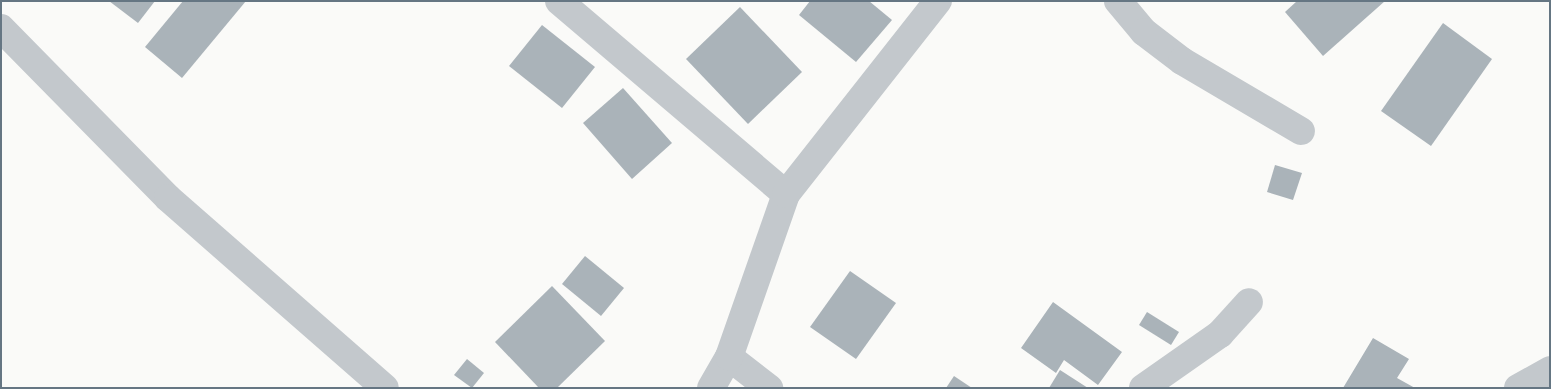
<!DOCTYPE html>
<html>
<head>
<meta charset="utf-8">
<style>
	body { margin:0 }
	#map { position:relative; width:1551px; height:389px; overflow:hidden; background:#fafaf8; font-family:"Fira Sans",sans-serif }
	div>[style] { position:absolute }
	.building>* { inset:0; background:#aab3b9 }
	.minor>* { height:28px; margin:-14px; padding:0 14px; transform-origin:14px; border-radius:14px; background:#c3c8cc }
	span { translate:-50% -50%; white-space:nowrap; text-align:center; line-height:1.15; -webkit-text-stroke:5px #fff; paint-order:stroke }
	.frame { position:absolute; inset:0; border:2px solid #657683; pointer-events:none }
</style>
</head>
<body>
<div id="map">
	<div class="building">
		<div style="clip-path:polygon(109px 1px,155px 1px,138px 23px)"></div>
		<div style="clip-path:polygon(183px 1px,246px 1px,182px 78px,145px 47px)"></div>
		<div style="clip-path:polygon(810px 1px,869px 1px,892px 20px,856px 62px,799px 15px)"></div>
		<div style="clip-path:polygon(1297px 1px,1385px 1px,1323px 56px,1285px 12px)"></div>
		<div style="clip-path:polygon(740px 7px,802px 72px,748px 124px,686px 59px)"></div>
		<div style="clip-path:polygon(1443px 23px,1492px 59px,1431px 146px,1381px 111px)"></div>
		<div style="clip-path:polygon(542px 25px,595px 67px,562px 108px,509px 66px)"></div>
		<div style="clip-path:polygon(623px 88px,672px 143px,632px 179px,583px 123px)"></div>
		<div style="clip-path:polygon(1275px 165px,1302px 173px,1293px 200px,1267px 192px)"></div>
		<div style="clip-path:polygon(585px 256px,624px 288px,601px 316px,562px 284px)"></div>
		<div style="clip-path:polygon(850px 271px,896px 303px,856px 359px,810px 327px)"></div>
		<div style="clip-path:polygon(552px 286px,605px 341px,557px 388px,539px 388px,495px 342px)"></div>
		<div style="clip-path:polygon(1053px 302px,1122px 352px,1098px 385px,1064px 360px,1056px 373px,1021px 348px)"></div>
		<div style="clip-path:polygon(1147px 312px,1179px 332px,1171px 345px,1139px 325px)"></div>
		<div style="clip-path:polygon(1373px 338px,1409px 359px,1397px 378px,1415px 388px,1343px 388px)"></div>
		<div style="clip-path:polygon(467px 359px,484px 373px,472px 388px,454px 375px)"></div>
		<div style="clip-path:polygon(1060px 370px,1088px 388px,1049px 388px)"></div>
		<div style="clip-path:polygon(954px 376px,972px 388px,946px 388px)"></div>
	</div>
	<div class="minor">
		<div style="left:559px;top:1px;width:298px;rotate:40.4deg"></div>
		<div style="left:1118px;top:1px;width:40px;rotate:50deg"></div>
		<div style="left:1144px;top:32px;width:48px;rotate:37.3deg"></div>
		<div style="left:1182px;top:61px;width:138px;rotate:30.5deg"></div>
		<div style="left:1px;top:28px;width:238px;rotate:45.5deg"></div>
		<div style="left:168px;top:198px;width:288px;rotate:41.2deg"></div>
		<div style="left:729px;top:357px;width:51px;rotate:37.8deg"></div>
		<div style="left:711px;top:388px;width:36px;rotate:-60deg"></div>
		<div style="left:729px;top:357px;width:173px;rotate:-70.7deg"></div>
		<div style="left:786px;top:194px;width:246px;rotate:-51.8deg"></div>
		<div style="left:1143px;top:388px;width:94px;rotate:-35deg"></div>
		<div style="left:1220px;top:334px;width:43px;rotate:-47.8deg"></div>
		<div style="left:1518px;top:388px;width:37px;rotate:-29deg"></div>
	</div>
	<div class="frame"></div>
</div>
</body>
</html>
